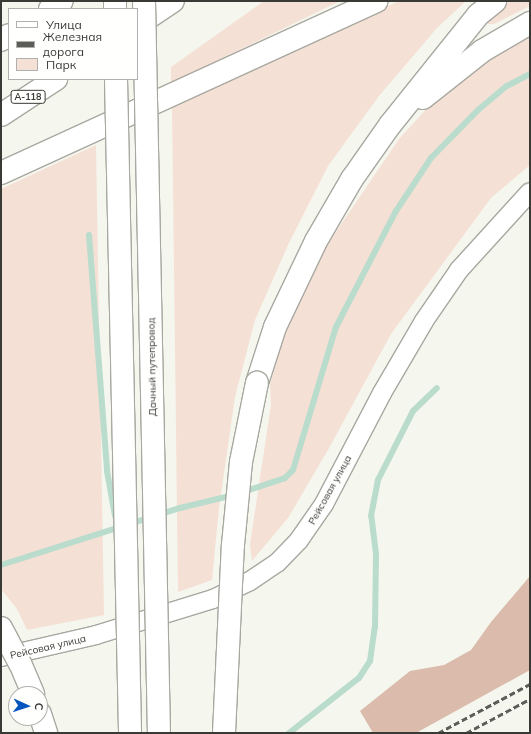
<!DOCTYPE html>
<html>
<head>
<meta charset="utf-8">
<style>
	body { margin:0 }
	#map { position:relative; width:531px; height:734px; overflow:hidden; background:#f5f6ee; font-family:Mulish,sans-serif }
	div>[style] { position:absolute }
	.green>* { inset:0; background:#f5e0d5 }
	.forest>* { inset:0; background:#dbbcac }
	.stream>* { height:6px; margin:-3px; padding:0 3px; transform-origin:3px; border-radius:3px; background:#b9dccd }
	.roads { filter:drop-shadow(1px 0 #a8a8a1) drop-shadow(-1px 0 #a8a8a1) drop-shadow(0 1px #a8a8a1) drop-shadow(0 -1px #a8a8a1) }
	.minor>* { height:18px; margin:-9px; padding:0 9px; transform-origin:9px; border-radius:9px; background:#fff }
	.secondary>* { height:22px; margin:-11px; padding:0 11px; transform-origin:11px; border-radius:11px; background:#fff }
	.motorway>* { height:22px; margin:-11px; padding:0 11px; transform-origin:11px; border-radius:11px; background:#fff }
	.rail>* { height:3px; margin-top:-1.5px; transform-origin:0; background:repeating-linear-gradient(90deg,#5c5c59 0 6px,transparent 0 9px) }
	.bridges { filter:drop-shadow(1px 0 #a8a8a1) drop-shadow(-1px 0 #a8a8a1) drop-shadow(0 1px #a8a8a1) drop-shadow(0 -1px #a8a8a1) }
	.secondary-bridge>* { height:22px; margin:-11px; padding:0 11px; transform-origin:11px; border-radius:11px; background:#fff }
	span { translate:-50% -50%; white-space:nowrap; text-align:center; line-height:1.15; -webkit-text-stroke:4px #fffffe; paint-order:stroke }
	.shield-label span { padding:1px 3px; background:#fffffe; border:1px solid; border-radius:3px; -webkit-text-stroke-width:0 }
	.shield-label { font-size:9px; color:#393936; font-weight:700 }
	.street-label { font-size:10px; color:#393936 }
	.frame { position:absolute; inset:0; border:2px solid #393936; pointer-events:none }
	.legend { position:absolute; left:8px; top:8px; width:130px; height:72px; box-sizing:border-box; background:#fffffe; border:1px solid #b0b0ae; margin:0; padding:5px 7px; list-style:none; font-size:12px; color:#393936 }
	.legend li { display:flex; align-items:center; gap:8px; height:20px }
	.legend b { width:20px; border:1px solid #b0b0ae }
	.north { position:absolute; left:8px; top:686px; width:40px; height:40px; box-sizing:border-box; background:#fffffe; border:1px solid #b0b0ae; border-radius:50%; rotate:93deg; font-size:11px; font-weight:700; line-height:16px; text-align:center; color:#393936 }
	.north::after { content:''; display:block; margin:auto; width:14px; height:18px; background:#0356bf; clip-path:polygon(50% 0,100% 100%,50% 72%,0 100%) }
</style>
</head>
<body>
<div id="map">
	<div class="green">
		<div style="clip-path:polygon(264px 1px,340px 1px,171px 83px,171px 67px)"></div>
		<div style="clip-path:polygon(399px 1px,466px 1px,437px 28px,379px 96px,328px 166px,288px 245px,255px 320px,235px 397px,219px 508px,212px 580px,178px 592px,172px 106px)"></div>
		<div style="clip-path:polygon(502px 1px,530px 1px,530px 6px,494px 24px,488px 24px,486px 19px)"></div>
		<div style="clip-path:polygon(530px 31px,530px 165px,491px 198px,391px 334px,328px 450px,288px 518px,252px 561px,250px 544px,271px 405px,270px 385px,285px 331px,325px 248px,399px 139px,449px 84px)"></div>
		<div style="clip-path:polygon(96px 145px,104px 615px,27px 630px,17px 609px,1px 589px,1px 189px)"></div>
	</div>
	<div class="forest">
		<div style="clip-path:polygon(530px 576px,530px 670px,416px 733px,373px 733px,360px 711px,410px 671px,444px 665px,471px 650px,491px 622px)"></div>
	</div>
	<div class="stream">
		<div style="left:89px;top:235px;width:237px;rotate:85.6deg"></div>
		<div style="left:107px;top:471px;width:46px;rotate:79.9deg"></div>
		<div style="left:243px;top:492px;width:44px;rotate:-18.4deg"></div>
		<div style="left:285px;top:478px;width:11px;rotate:-45deg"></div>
		<div style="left:293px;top:470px;width:149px;rotate:-73.3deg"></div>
		<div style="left:336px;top:327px;width:131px;rotate:-62.7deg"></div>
		<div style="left:396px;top:211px;width:64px;rotate:-56.6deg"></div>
		<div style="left:431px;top:158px;width:67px;rotate:-45.6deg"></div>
		<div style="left:478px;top:110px;width:38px;rotate:-40deg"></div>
		<div style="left:507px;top:86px;width:26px;rotate:-28deg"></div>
		<div style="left:1px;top:565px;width:188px;rotate:-17.7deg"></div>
		<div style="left:180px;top:508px;width:56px;rotate:-13.5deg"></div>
		<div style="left:289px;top:733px;width:89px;rotate:-38.2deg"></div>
		<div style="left:359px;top:678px;width:20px;rotate:-57deg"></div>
		<div style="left:370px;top:661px;width:34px;rotate:-82deg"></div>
		<div style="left:375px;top:627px;width:73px;rotate:-89.2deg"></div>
		<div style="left:376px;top:554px;width:38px;rotate:-97deg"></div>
		<div style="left:371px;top:516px;width:37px;rotate:-79deg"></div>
		<div style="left:378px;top:480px;width:77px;rotate:-63.1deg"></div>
		<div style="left:413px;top:411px;width:33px;rotate:-44deg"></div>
	</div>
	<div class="roads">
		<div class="minor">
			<div style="left:1px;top:657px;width:98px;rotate:-13deg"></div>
			<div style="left:96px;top:635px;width:122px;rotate:-17.1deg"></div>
			<div style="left:213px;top:599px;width:41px;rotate:-25.9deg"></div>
			<div style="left:250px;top:581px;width:32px;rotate:-34deg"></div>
			<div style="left:277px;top:563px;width:32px;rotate:-46deg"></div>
			<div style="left:299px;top:540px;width:44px;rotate:-55.2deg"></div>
			<div style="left:324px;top:504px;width:125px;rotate:-62.4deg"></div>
			<div style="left:382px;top:393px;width:83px;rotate:-59.7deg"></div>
			<div style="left:424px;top:321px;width:62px;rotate:-55.5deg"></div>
			<div style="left:459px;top:270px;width:105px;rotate:-47.7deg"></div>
		</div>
		<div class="secondary">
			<div style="left:115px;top:1px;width:8px;rotate:90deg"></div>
			<div style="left:423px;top:98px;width:75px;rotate:-38.5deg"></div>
			<div style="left:482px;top:51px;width:56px;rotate:-30.3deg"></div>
			<div style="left:1px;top:173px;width:413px;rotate:-24.6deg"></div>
			<div style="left:257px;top:383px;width:59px;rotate:-72.2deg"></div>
			<div style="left:275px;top:327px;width:95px;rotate:-64.5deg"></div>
			<div style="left:316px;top:241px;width:72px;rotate:-59.9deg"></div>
			<div style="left:352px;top:179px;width:66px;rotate:-54.9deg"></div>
			<div style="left:390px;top:125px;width:141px;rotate:-51.3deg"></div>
			<div style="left:478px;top:15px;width:22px;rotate:-39deg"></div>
			<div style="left:40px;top:714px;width:20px;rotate:72deg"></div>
		</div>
		<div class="motorway">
			<div style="left:50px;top:9px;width:14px;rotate:-34deg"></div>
			<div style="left:137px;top:25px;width:43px;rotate:-33.7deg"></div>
			<div style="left:1px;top:40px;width:9px;rotate:-32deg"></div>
			<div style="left:1px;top:115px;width:66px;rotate:-33.2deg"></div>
		</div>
	</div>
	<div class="rail">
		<div style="left:438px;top:733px;width:104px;rotate:-28deg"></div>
		<div style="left:466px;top:733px;width:72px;rotate:-28deg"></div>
	</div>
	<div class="bridges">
		<div class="secondary-bridge">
			<div style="left:144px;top:1px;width:732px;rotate:88.83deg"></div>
			<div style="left:116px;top:79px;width:654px;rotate:88.77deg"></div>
			<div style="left:1px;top:628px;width:40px;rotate:62deg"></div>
			<div style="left:20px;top:663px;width:34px;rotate:67deg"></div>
			<div style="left:224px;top:733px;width:188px;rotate:-87.3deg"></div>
			<div style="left:233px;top:545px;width:83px;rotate:-84.5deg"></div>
			<div style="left:241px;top:462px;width:81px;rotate:-78.6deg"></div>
		</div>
	</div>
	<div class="shield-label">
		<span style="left:28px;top:97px">А-118</span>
	</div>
	<div class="street-label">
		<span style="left:152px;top:367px;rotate:-91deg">Дачный путепровод</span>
		<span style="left:330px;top:490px;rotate:-61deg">Рейсовая улица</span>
		<span style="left:48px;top:647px;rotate:-13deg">Рейсовая улица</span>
	</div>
	<div class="frame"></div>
	<ul class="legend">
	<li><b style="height:5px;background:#fff"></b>Улица</li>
	<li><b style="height:5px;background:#5c5c59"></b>Железная дорога</li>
	<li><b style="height:11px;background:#f5e0d5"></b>Парк</li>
	</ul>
	<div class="north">С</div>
</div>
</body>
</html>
